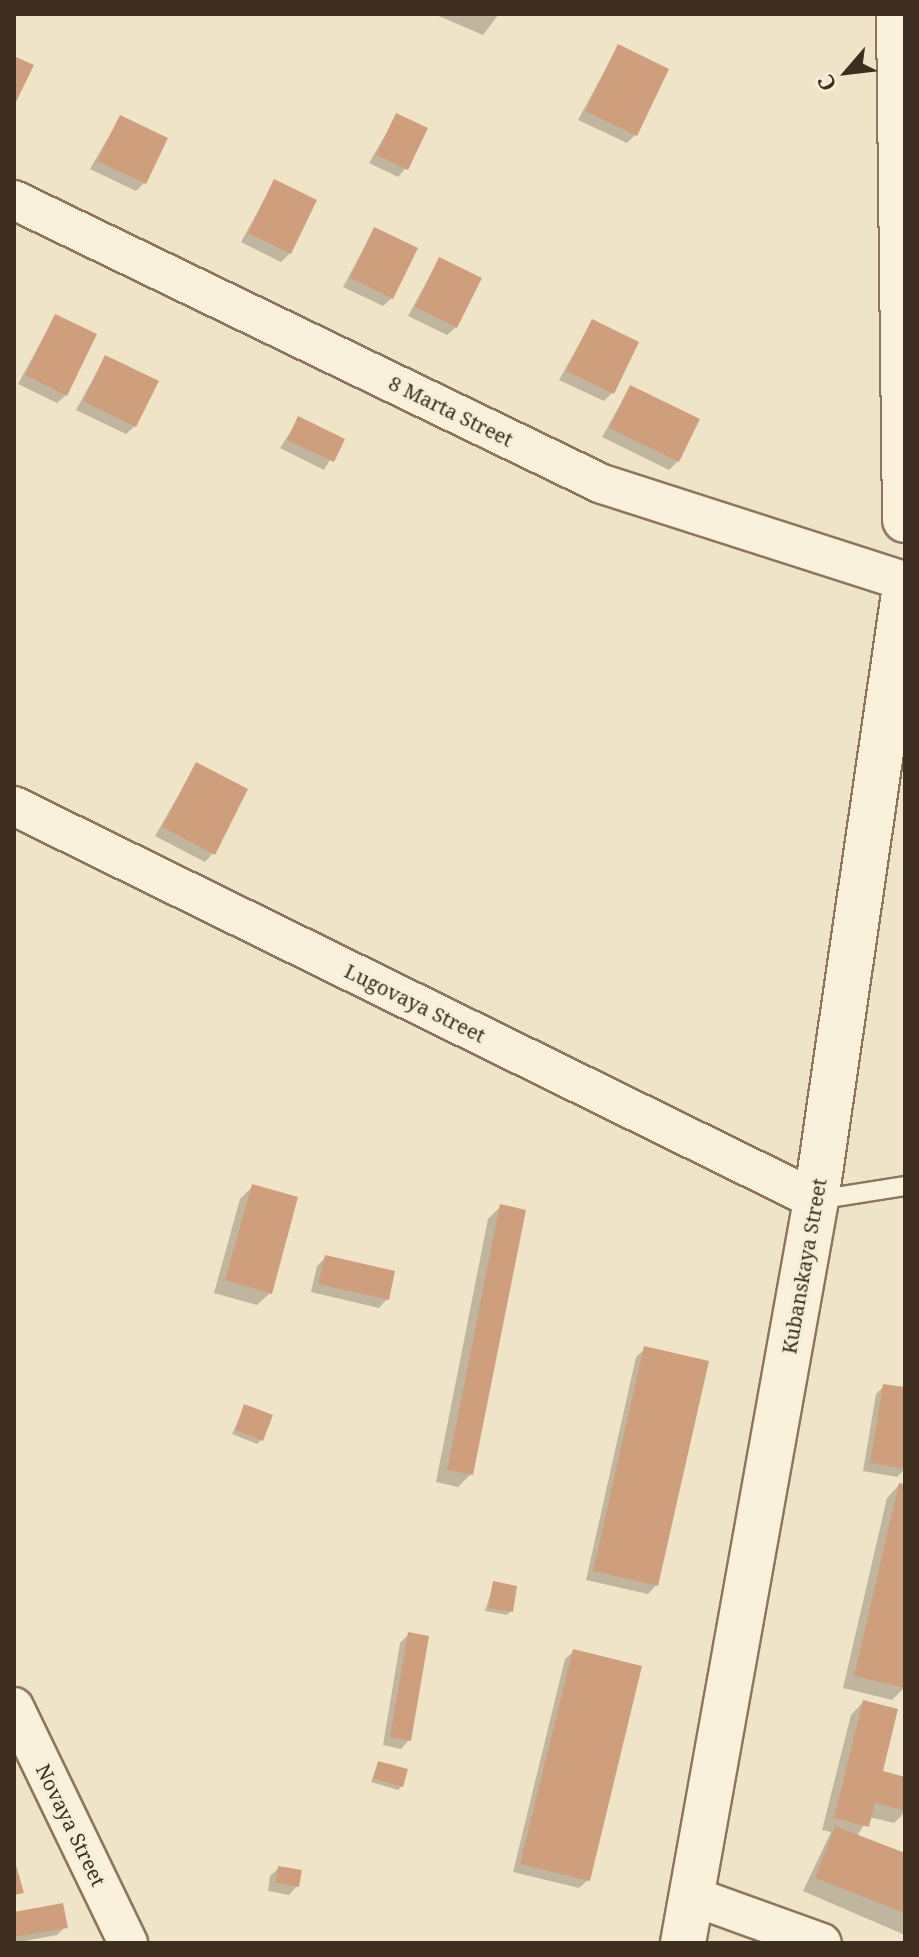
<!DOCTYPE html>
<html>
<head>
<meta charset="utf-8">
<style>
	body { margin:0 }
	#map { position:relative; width:919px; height:1957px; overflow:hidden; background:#f0e4c8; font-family:"Noto Serif",serif }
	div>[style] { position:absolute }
	.shadow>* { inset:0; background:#0003 }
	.building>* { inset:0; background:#cf9f7d }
	.roads { filter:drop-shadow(2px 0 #8d765c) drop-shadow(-2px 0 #8d765c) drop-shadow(0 2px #8d765c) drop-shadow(0 -2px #8d765c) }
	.service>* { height:18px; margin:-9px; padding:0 9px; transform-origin:9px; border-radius:9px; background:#faf1dc }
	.minor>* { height:38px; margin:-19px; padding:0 19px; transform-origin:19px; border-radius:19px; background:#faf1dc }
	.secondary>* { height:44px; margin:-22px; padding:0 22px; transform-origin:22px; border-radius:22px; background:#faf1dc }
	span { translate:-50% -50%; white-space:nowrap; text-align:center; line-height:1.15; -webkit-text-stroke:6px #f7eed8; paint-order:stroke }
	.street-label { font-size:20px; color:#3d2e20 }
	.frame { position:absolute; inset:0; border:16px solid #3d2e20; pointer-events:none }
	.north { position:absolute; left:807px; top:32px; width:80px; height:80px; -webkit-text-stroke:6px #f7eed8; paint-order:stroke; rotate:242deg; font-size:22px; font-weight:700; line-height:32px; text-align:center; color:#3d2e20 }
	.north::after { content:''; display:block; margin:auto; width:28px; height:36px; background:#3d2e20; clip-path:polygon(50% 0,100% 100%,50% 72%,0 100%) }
</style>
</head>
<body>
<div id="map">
	<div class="shadow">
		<div style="clip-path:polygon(434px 14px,499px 14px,483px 35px)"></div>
		<div style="clip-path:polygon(618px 46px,635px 135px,627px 143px,578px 120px)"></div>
		<div style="clip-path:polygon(397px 115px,406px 168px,398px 177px,369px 163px)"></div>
		<div style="clip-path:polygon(120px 117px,144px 183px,136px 191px,90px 169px)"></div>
		<div style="clip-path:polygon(274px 182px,290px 253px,281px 262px,241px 242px)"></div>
		<div style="clip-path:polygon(374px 229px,392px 298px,383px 306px,343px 287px)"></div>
		<div style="clip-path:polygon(439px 259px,456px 327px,447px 335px,408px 316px)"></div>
		<div style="clip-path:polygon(55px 316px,66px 395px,57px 403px,18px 384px)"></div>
		<div style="clip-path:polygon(592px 321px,612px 393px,604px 401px,559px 380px)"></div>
		<div style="clip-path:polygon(105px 357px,135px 426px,126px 434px,76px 410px)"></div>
		<div style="clip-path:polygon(630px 387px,678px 461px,669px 470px,602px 437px)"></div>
		<div style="clip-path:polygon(299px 419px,342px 440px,324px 470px,280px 448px)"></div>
		<div style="clip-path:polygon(196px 765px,213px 853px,205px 862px,155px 836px)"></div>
		<div style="clip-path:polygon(253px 1186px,270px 1293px,257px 1305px,214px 1293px,240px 1199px)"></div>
		<div style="clip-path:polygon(501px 1206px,471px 1474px,458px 1487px,436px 1482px,488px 1219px)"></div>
		<div style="clip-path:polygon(326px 1257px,387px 1299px,379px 1308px,311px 1292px,317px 1266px)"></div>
		<div style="clip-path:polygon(645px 1349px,656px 1585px,648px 1594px,586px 1580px,636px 1357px)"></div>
		<div style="clip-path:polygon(884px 1386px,905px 1389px,905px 1469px,897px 1477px,863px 1471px,876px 1394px)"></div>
		<div style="clip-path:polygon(245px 1406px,261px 1440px,257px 1444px,232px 1434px)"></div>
		<div style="clip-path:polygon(899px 1485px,905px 1486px,905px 1687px,892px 1700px,843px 1688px,887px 1498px)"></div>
		<div style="clip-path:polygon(494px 1583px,511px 1611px,507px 1615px,485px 1611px)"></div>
		<div style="clip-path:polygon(408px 1635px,409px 1740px,401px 1749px,383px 1745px,400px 1643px)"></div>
		<div style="clip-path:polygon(574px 1651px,588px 1880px,579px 1888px,513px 1872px,565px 1659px)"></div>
		<div style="clip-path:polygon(863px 1702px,880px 1772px,905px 1779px,905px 1812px,894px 1823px,869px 1817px,857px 1836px,905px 1855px,905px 1935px,803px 1891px,831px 1832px,822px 1830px,851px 1715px)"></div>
		<div style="clip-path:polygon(378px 1763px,402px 1786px,398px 1790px,371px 1782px)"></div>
		<div style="clip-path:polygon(279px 1868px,297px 1886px,289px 1895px,268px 1891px,270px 1876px)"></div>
		<div style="clip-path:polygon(14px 1914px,65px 1927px,57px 1935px,14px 1943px)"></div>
	</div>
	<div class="building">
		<div style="clip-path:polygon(618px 44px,669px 69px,637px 136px,585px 111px)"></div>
		<div style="clip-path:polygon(14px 56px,34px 65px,14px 106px)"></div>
		<div style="clip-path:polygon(396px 113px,428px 128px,408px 170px,376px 155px)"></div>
		<div style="clip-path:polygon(120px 115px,168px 138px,146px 184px,97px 161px)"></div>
		<div style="clip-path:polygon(274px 179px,317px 200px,291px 254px,248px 233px)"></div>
		<div style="clip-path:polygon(374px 227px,418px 248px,393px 299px,350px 278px)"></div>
		<div style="clip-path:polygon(439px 257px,482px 278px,457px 328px,415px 307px)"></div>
		<div style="clip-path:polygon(55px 314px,97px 334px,67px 396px,25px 375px)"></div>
		<div style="clip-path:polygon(592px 319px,639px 342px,614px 394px,566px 371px)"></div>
		<div style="clip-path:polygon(105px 355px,159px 381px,136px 427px,83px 401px)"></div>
		<div style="clip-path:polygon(630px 385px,700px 419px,679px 462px,609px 428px)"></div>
		<div style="clip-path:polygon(298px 416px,345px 439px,334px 462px,287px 440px)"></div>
		<div style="clip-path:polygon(196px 762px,248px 789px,215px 855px,162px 827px)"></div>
		<div style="clip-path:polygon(252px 1184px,298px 1197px,272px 1294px,225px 1280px)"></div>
		<div style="clip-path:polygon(500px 1204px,526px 1210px,473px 1475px,447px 1470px)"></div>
		<div style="clip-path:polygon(325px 1255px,395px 1271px,389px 1300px,318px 1284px)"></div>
		<div style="clip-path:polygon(644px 1346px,709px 1361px,658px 1586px,593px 1571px)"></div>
		<div style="clip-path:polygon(883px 1384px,905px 1387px,905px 1469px,870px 1463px)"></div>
		<div style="clip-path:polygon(244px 1404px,273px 1415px,263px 1441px,235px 1430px)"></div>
		<div style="clip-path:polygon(899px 1483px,905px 1484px,905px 1688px,854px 1676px)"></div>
		<div style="clip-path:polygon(493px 1581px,517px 1586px,513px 1612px,488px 1608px)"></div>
		<div style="clip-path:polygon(408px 1632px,429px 1636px,411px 1741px,390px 1737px)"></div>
		<div style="clip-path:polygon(573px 1649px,642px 1666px,590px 1881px,520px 1864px)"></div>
		<div style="clip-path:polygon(863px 1700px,898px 1709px,883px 1771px,905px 1777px,905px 1811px,875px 1803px,869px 1827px,834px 1818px)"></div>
		<div style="clip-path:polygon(378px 1761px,408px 1769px,403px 1787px,373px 1779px)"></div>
		<div style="clip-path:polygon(835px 1826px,905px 1853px,905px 1913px,815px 1878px)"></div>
		<div style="clip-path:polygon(14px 1858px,24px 1893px,14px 1895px)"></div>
		<div style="clip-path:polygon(278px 1866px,302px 1870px,299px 1887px,275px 1883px)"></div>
		<div style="clip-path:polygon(63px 1903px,68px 1928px,14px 1937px,14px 1912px)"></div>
	</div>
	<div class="roads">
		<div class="service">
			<div style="left:817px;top:1200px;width:89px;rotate:-9deg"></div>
		</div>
		<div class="minor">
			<div style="left:14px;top:200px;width:653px;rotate:25.78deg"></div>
			<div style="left:602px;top:484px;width:318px;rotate:17.8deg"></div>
			<div style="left:14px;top:806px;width:894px;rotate:26.16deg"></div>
			<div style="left:14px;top:1707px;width:262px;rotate:64.2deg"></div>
			<div style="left:692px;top:1896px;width:138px;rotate:19.9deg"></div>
		</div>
		<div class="secondary">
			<div style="left:899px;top:14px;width:506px;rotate:89.32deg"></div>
			<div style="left:683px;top:1943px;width:755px;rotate:-79.85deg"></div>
			<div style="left:816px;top:1200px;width:620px;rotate:-81.75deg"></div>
		</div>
	</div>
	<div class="street-label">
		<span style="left:451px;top:411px;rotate:26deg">8 Marta Street</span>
		<span style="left:415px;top:1003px;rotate:26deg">Lugovaya Street</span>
		<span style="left:804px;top:1266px;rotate:-80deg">Kubanskaya Street</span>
		<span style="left:71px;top:1825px;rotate:64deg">Novaya Street</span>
	</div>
	<div class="frame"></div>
	<div class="north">С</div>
</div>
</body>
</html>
